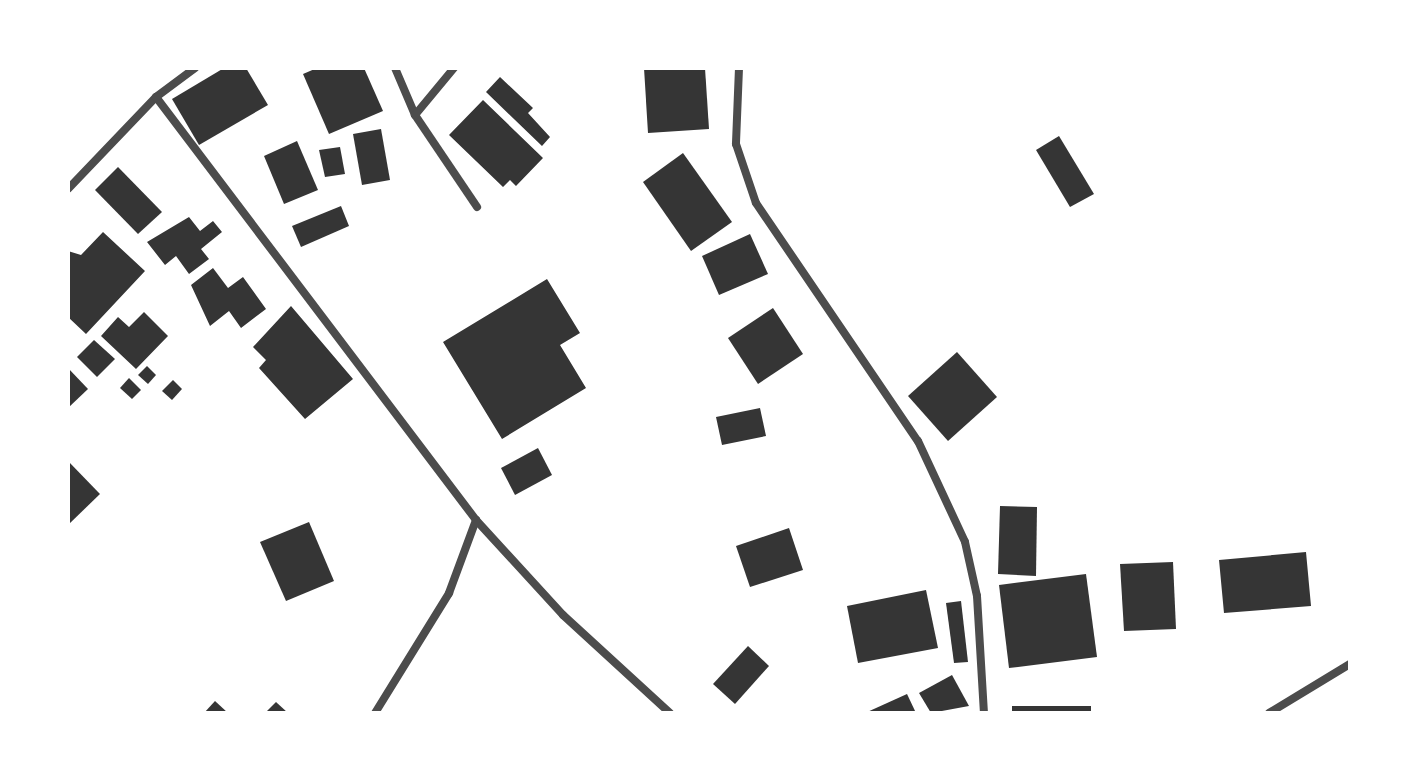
<!DOCTYPE html>
<html>
<head>
<meta charset="utf-8">
<style>
	body { margin:0 }
	#map { position:relative; width:1418px; height:781px; overflow:hidden; background:#fff; font-family:Overpass,sans-serif }
	div>[style] { position:absolute }
	.building>* { inset:0; background:#353535 }
	.minor>* { height:8px; margin:-4px; padding:0 4px; transform-origin:4px; border-radius:4px; background:#4c4c4c }
	span { translate:-50% -50%; white-space:nowrap; text-align:center; line-height:1.15; -webkit-text-stroke:7px #fff; paint-order:stroke }
	.frame { position:absolute; inset:0; border:70px solid #fff; pointer-events:none }
</style>
</head>
<body>
<div id="map">
	<div class="building">
		<div style="clip-path:polygon(224px 68px,246px 68px,268px 105px,199px 145px,172px 99px)"></div>
		<div style="clip-path:polygon(317px 68px,364px 68px,383px 111px,329px 134px,303px 74px)"></div>
		<div style="clip-path:polygon(644px 68px,705px 68px,709px 129px,648px 133px)"></div>
		<div style="clip-path:polygon(500px 77px,533px 108px,528px 113px,550px 137px,542px 146px,486px 92px)"></div>
		<div style="clip-path:polygon(483px 100px,543px 158px,516px 186px,510px 180px,503px 187px,449px 135px)"></div>
		<div style="clip-path:polygon(381px 129px,390px 180px,362px 185px,353px 134px)"></div>
		<div style="clip-path:polygon(1059px 136px,1094px 194px,1070px 207px,1036px 150px)"></div>
		<div style="clip-path:polygon(297px 141px,318px 190px,284px 204px,264px 156px)"></div>
		<div style="clip-path:polygon(340px 147px,345px 174px,325px 177px,319px 150px)"></div>
		<div style="clip-path:polygon(683px 153px,732px 222px,691px 251px,643px 182px)"></div>
		<div style="clip-path:polygon(118px 167px,162px 212px,138px 234px,95px 190px)"></div>
		<div style="clip-path:polygon(341px 206px,349px 226px,301px 247px,292px 226px)"></div>
		<div style="clip-path:polygon(189px 217px,200px 231px,213px 221px,222px 232px,201px 249px,209px 259px,189px 274px,176px 256px,165px 265px,147px 242px)"></div>
		<div style="clip-path:polygon(103px 232px,145px 271px,86px 334px,68px 317px,68px 251px,81px 255px)"></div>
		<div style="clip-path:polygon(750px 234px,768px 274px,719px 295px,702px 256px)"></div>
		<div style="clip-path:polygon(213px 268px,228px 288px,243px 277px,266px 309px,241px 328px,229px 311px,210px 326px,191px 285px)"></div>
		<div style="clip-path:polygon(547px 279px,580px 333px,560px 345px,586px 388px,502px 439px,443px 342px)"></div>
		<div style="clip-path:polygon(291px 306px,353px 379px,305px 419px,259px 368px,266px 360px,253px 347px)"></div>
		<div style="clip-path:polygon(773px 308px,803px 354px,758px 384px,728px 338px)"></div>
		<div style="clip-path:polygon(144px 312px,168px 336px,136px 369px,101px 336px,118px 317px,129px 327px)"></div>
		<div style="clip-path:polygon(94px 340px,115px 359px,97px 377px,77px 357px)"></div>
		<div style="clip-path:polygon(957px 352px,997px 397px,948px 441px,908px 396px)"></div>
		<div style="clip-path:polygon(147px 366px,156px 375px,148px 384px,138px 375px)"></div>
		<div style="clip-path:polygon(68px 368px,88px 389px,68px 408px)"></div>
		<div style="clip-path:polygon(129px 378px,141px 390px,132px 399px,120px 388px)"></div>
		<div style="clip-path:polygon(173px 380px,182px 389px,172px 400px,162px 391px)"></div>
		<div style="clip-path:polygon(760px 408px,766px 436px,722px 445px,716px 417px)"></div>
		<div style="clip-path:polygon(538px 448px,552px 475px,515px 495px,501px 468px)"></div>
		<div style="clip-path:polygon(68px 461px,100px 494px,68px 525px)"></div>
		<div style="clip-path:polygon(1000px 506px,1037px 507px,1036px 576px,998px 574px)"></div>
		<div style="clip-path:polygon(309px 522px,334px 581px,286px 601px,260px 542px)"></div>
		<div style="clip-path:polygon(789px 528px,803px 570px,750px 587px,736px 546px)"></div>
		<div style="clip-path:polygon(1306px 552px,1311px 606px,1224px 613px,1219px 560px)"></div>
		<div style="clip-path:polygon(1173px 562px,1176px 629px,1124px 631px,1120px 564px)"></div>
		<div style="clip-path:polygon(1086px 574px,1097px 657px,1009px 668px,999px 585px)"></div>
		<div style="clip-path:polygon(926px 590px,938px 648px,858px 663px,847px 606px)"></div>
		<div style="clip-path:polygon(961px 601px,968px 662px,954px 663px,946px 603px)"></div>
		<div style="clip-path:polygon(748px 646px,769px 666px,735px 704px,713px 684px)"></div>
		<div style="clip-path:polygon(952px 675px,969px 706px,931px 713px,919px 693px)"></div>
		<div style="clip-path:polygon(907px 694px,916px 713px,865px 713px)"></div>
		<div style="clip-path:polygon(215px 701px,228px 713px,204px 713px)"></div>
		<div style="clip-path:polygon(276px 702px,288px 713px,265px 713px)"></div>
		<div style="clip-path:polygon(1012px 706px,1091px 706px,1091px 713px,1012px 713px)"></div>
	</div>
	<div class="minor">
		<div style="left:395px;top:68px;width:51px;rotate:66.9deg"></div>
		<div style="left:415px;top:115px;width:111px;rotate:56deg"></div>
		<div style="left:739px;top:68px;width:76px;rotate:92.3deg"></div>
		<div style="left:736px;top:144px;width:62px;rotate:71.3deg"></div>
		<div style="left:756px;top:203px;width:288px;rotate:55.8deg"></div>
		<div style="left:918px;top:441px;width:111px;rotate:65deg"></div>
		<div style="left:965px;top:542px;width:55px;rotate:77.5deg"></div>
		<div style="left:977px;top:596px;width:117px;rotate:86.6deg"></div>
		<div style="left:156px;top:97px;width:530px;rotate:52.89deg"></div>
		<div style="left:476px;top:520px;width:129px;rotate:47.5deg"></div>
		<div style="left:563px;top:615px;width:145px;rotate:42.5deg"></div>
		<div style="left:415px;top:115px;width:61px;rotate:-50.3deg"></div>
		<div style="left:68px;top:189px;width:127px;rotate:-46.3deg"></div>
		<div style="left:156px;top:97px;width:49px;rotate:-36.6deg"></div>
		<div style="left:375px;top:713px;width:141px;rotate:-58.3deg"></div>
		<div style="left:449px;top:593px;width:78px;rotate:-69.7deg"></div>
		<div style="left:1269px;top:713px;width:95px;rotate:-31.2deg"></div>
	</div>
	<div class="frame"></div>
</div>
</body>
</html>
